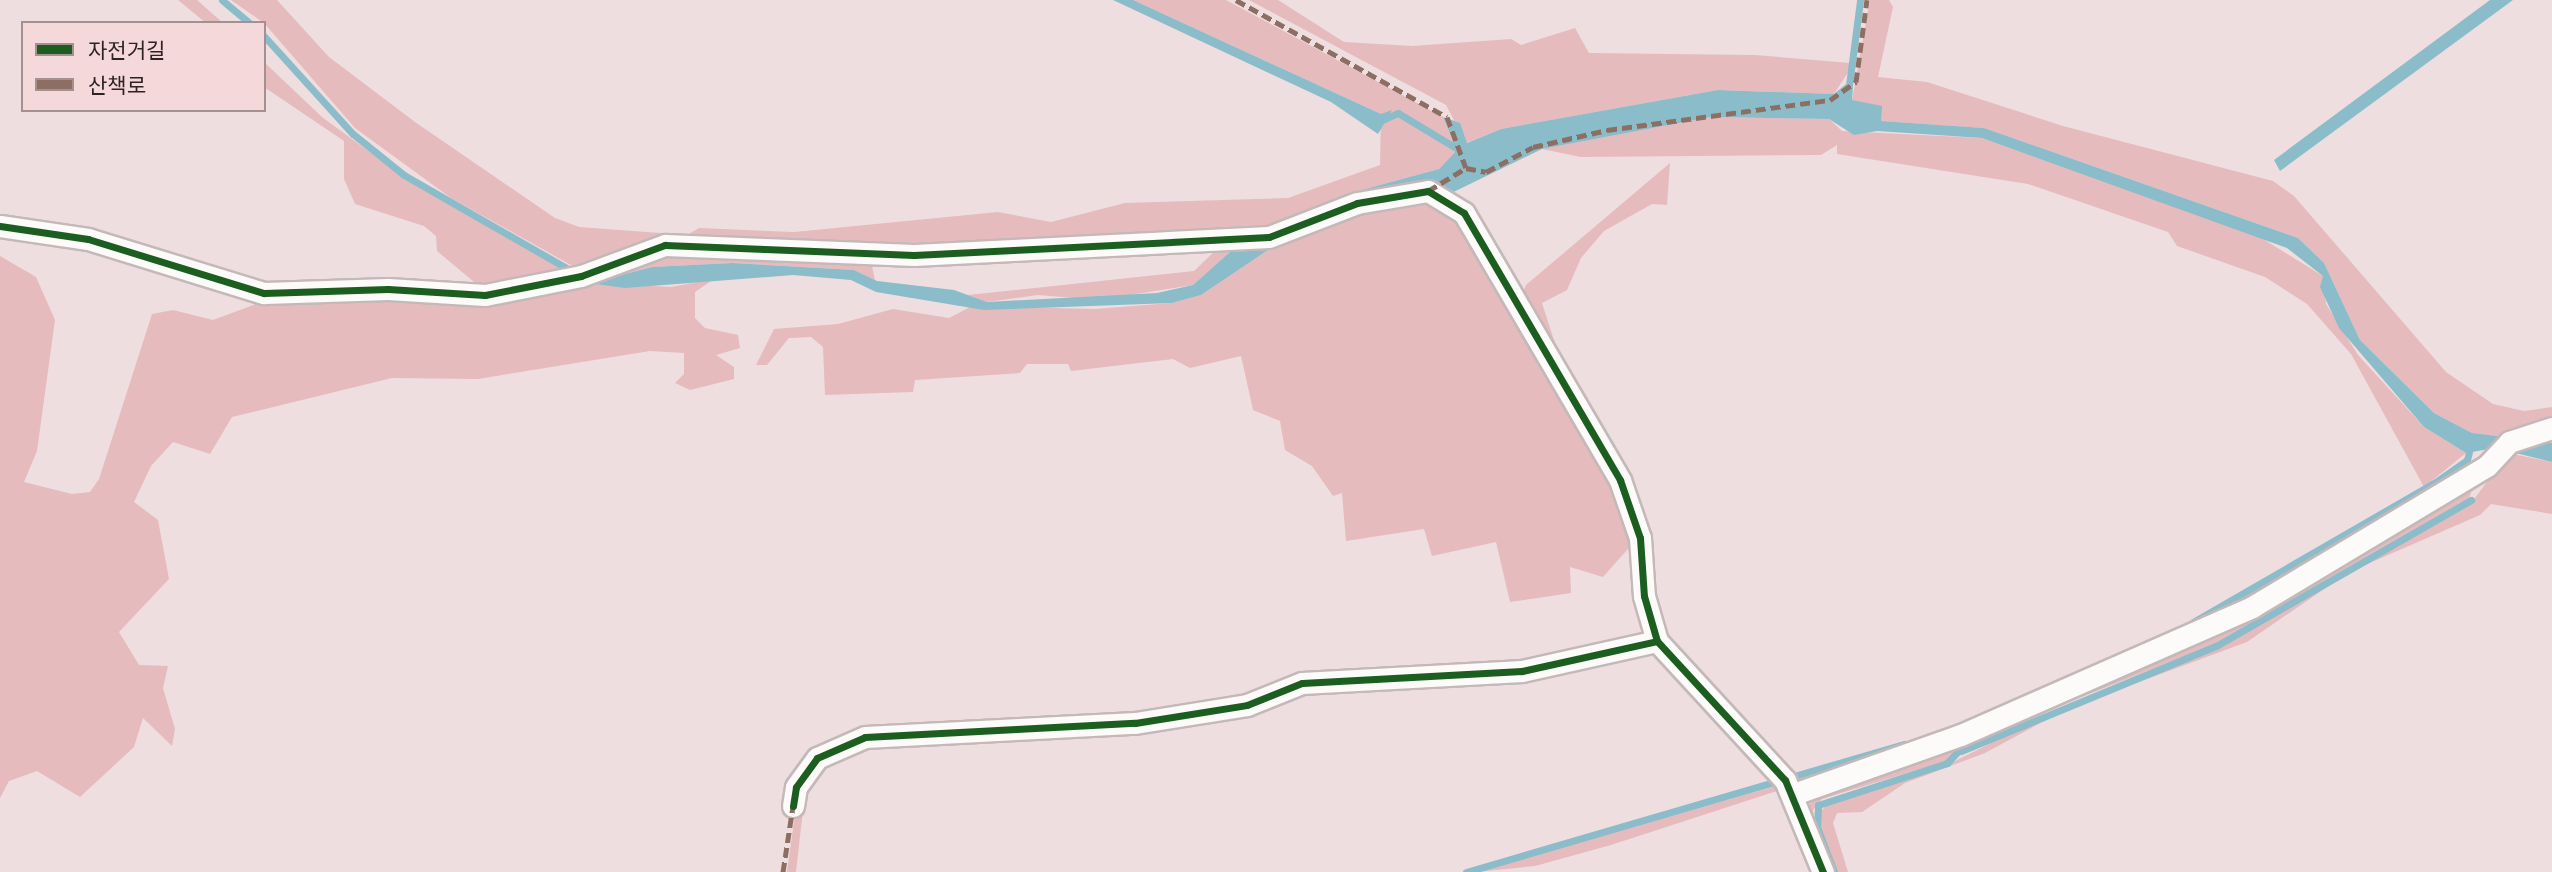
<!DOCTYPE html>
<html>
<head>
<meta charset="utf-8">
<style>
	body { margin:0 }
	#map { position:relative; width:2552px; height:872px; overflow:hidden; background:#efdedf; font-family:Overpass,"Noto Sans KR",sans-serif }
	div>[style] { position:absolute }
	.green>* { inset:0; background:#e5bbbe }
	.water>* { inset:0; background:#8abcca }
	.stream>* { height:7px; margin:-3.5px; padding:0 3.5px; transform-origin:3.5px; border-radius:3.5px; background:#8abcca }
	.roads { filter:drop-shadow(2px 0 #c4b8b8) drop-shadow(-2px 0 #c4b8b8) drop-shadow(0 2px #c4b8b8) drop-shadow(0 -2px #c4b8b8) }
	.street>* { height:21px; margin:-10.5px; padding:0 10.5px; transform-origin:10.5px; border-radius:10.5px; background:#fdfafa }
	.quiet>* { height:5px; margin-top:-2.5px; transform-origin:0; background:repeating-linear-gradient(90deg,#8d6e63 0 10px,transparent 0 15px) }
	.cycleway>* { height:7px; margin:-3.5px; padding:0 3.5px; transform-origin:3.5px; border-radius:3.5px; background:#1b5e20 }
	span { translate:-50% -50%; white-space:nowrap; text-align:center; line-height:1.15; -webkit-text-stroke:5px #f5d8d9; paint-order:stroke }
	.legend { position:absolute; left:21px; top:21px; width:245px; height:91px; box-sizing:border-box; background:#f5d8d9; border:2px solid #a59091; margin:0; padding:9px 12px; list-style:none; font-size:21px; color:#2e2324 }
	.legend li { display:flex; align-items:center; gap:14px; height:35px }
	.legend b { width:35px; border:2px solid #a59091 }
</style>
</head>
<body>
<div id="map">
	<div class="green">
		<div style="clip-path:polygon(178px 0,197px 0,223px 23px,206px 23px)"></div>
		<div style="clip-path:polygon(231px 0,277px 0,329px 57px,415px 122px,555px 218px,579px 227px,687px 235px,699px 228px,794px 232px,998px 212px,1051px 222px,1125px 203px,1288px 198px,1380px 165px,1381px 114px,1133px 0,1226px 0,1443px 117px,1457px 150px,1439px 169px,1343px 195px,1268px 230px,913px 251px,661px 243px,578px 269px,451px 198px,355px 128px,264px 23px)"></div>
		<div style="clip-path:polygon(1249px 0,1278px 0,1344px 42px,1412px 46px,1511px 39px,1521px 45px,1575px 28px,1589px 53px,1755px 55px,1850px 63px,1849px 71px,1834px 94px,1718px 90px,1501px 129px,1466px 143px,1446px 105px)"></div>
		<div style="clip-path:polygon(1870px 0,1889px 0,1893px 7px,1878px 77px,1927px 82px,2063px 126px,2273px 181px,2294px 196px,2446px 372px,2493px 404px,2524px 411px,2552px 407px,2552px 423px,2509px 439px,2472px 433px,2434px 413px,2360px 340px,2324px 263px,2298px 238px,1984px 128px,1880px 121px,1852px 100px)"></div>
		<div style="clip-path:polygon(264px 62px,322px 117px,405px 178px,571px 274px,486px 292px,437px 251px,436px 236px,424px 226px,355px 204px,344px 179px,344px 141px,264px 87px)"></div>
		<div style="clip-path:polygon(1711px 117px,1829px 119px,1842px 131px,1982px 138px,2255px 234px,2323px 276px,2326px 304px,2358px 355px,2424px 427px,2466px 453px,2424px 487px,2351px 354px,2307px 304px,2265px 277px,2177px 246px,2168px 232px,2028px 184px,1837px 154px,1837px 145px,1821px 155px,1581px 157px,1542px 149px)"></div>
		<div style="clip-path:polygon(1670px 163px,1667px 205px,1652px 204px,1604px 231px,1581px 258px,1567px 290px,1542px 303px,1560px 359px,1520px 300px,1526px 285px)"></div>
		<div style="clip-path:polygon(1435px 201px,1463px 217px,1616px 484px,1635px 541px,1603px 577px,1570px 567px,1571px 593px,1510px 602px,1496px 542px,1432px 556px,1424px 529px,1346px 541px,1342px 493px,1333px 496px,1312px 466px,1285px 450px,1280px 421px,1253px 410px,1241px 356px,1190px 368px,1173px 359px,1071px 371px,1068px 364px,1027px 364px,1020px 373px,915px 380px,913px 392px,825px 395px,823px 347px,811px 337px,789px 338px,767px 365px,756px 365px,774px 329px,838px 324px,893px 309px,949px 318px,972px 306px,1094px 309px,1172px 303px,1201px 295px,1280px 242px,1343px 217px)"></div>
		<div style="clip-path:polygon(1240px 243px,1193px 285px,1098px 300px,1038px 295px,986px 302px,968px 295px,1194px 271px,1218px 248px,882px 262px,872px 266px,875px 280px,854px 270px,732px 263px,652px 267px,610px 278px,601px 272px,649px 251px)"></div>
		<div style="clip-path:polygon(0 256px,36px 277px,55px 320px,37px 451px,24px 482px,72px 494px,90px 492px,99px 479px,152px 314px,173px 310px,213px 320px,269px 299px,581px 282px,671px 287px,714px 279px,695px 292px,695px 318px,705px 328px,738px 335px,740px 348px,716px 355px,734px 367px,734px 379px,690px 390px,675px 383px,684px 374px,684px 353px,650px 351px,478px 379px,392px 378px,232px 417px,210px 454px,173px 442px,151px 466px,134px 502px,158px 520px,169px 579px,119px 632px,139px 665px,168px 666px,163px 688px,175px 729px,172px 746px,143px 718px,134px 747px,80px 797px,37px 771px,9px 781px,0 798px)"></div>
		<div style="clip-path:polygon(2503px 452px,2552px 462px,2552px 514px,2491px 504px,2480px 515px,2349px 572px,2247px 642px,2066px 709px,1985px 753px,1905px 783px,1862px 812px,1837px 813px,1833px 823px,1848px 872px,1835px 872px,1817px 818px,1829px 800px,1949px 764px,2070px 704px,2216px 648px,2472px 502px,2492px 475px,2474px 485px,2469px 498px,2216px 644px,2031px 717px,1984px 744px,1960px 745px,1946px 761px,1822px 799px,1813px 810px,1816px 828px,1806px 810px,1814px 797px,2157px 654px)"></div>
		<div style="clip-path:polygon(1783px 784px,1783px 789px,1611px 845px,1535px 866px,1476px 872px)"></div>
		<div style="clip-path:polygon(805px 792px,796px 872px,787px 872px,796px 807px)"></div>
	</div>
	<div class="water">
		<div style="clip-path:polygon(1113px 0,1133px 0,1381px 114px,1392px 110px,1378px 134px,1331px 102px)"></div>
		<div style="clip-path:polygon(2490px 0,2513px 0,2280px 171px,2274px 160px)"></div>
		<div style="clip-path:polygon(1846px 84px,1853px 86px,1852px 100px,1882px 106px,1881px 121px,1984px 128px,2298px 238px,2324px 263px,2360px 340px,2434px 413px,2472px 433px,2552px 443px,2552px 462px,2495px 448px,2466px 453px,2424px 427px,2339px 328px,2320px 287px,2323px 276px,2287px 248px,1982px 138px,1877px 131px,1854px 135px,1829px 119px,1711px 117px,1542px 149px,1435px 201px,1366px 209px,1280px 242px,1201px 295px,1172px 303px,984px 310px,876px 292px,851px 280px,793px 275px,625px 288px,581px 282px,601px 272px,610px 278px,652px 267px,732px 263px,854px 270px,877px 281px,954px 290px,987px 302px,1157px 293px,1193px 285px,1240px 243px,1343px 195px,1439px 169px,1457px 150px,1443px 117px,1460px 123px,1467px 143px,1501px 129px,1718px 90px,1834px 94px)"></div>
	</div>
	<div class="stream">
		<div style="left:222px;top:0;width:35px;rotate:40deg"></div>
		<div style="left:264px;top:36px;width:132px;rotate:47.8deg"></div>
		<div style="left:353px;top:134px;width:65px;rotate:38.8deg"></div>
		<div style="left:404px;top:175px;width:197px;rotate:29.8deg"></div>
		<div style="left:1848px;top:93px;width:94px;rotate:-82.6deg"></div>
		<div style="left:1382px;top:120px;width:17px;rotate:-24deg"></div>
		<div style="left:1398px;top:113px;width:76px;rotate:31deg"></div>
		<div style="left:2193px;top:622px;width:278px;rotate:-30deg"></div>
		<div style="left:2434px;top:483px;width:40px;rotate:-34.9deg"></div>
		<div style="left:2467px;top:460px;width:16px;rotate:-76deg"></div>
		<div style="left:1961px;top:751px;width:276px;rotate:-22.4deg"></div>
		<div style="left:2216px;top:646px;width:294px;rotate:-29.8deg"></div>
		<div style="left:1466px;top:872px;width:457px;rotate:-16.3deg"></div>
		<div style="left:1834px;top:872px;width:48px;rotate:-110.7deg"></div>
		<div style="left:1817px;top:827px;width:22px;rotate:-87deg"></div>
		<div style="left:1818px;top:805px;width:136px;rotate:-18deg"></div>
		<div style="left:1947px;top:763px;width:22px;rotate:-47deg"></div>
	</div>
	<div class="roads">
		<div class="street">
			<div style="left:0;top:226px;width:89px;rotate:8.4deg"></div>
			<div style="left:88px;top:239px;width:184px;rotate:17.1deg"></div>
			<div style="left:264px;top:293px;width:124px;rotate:-1.8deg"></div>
			<div style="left:388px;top:289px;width:97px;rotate:3.5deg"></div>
			<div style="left:485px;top:295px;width:98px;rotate:-11.2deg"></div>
			<div style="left:581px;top:276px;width:90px;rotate:-20.3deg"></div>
			<div style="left:665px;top:245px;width:249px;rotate:2.3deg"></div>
			<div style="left:914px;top:255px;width:355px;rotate:-2.9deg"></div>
			<div style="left:1269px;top:237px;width:94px;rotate:-21.1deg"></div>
			<div style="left:1357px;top:203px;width:72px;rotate:-9.6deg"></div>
			<div style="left:1428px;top:191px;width:42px;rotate:31.4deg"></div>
			<div style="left:1464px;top:213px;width:309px;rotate:59.7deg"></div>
			<div style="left:1620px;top:480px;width:61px;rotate:71deg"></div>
			<div style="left:1640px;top:538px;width:58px;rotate:86.1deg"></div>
			<div style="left:1644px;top:596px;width:47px;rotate:73.9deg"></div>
			<div style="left:1657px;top:641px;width:189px;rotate:47.4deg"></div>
			<div style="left:1785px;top:780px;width:100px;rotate:67.6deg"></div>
			<div style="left:1794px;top:794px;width:177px;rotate:-19.5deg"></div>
			<div style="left:1961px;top:735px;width:318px;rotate:-23.7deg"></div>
			<div style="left:2252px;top:607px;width:274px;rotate:-31deg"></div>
			<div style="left:2487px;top:466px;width:33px;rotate:-47deg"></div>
			<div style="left:2509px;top:442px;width:45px;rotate:-18deg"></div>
			<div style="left:793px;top:806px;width:19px;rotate:-81deg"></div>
			<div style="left:796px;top:787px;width:36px;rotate:-54deg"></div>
			<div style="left:817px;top:758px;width:52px;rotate:-23.6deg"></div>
			<div style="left:865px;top:737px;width:270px;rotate:-3deg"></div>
			<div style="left:1135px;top:723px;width:113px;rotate:-9.1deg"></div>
			<div style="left:1247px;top:705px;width:59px;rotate:-21.8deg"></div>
			<div style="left:1302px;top:683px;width:220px;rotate:-3.1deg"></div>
			<div style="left:1522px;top:671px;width:138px;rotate:-12.5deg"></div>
		</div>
	</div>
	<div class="quiet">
		<div style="left:1236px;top:0;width:241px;rotate:29deg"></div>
		<div style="left:1447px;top:117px;width:54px;rotate:69.6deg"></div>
		<div style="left:1428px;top:191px;width:44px;rotate:-31.2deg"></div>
		<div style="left:1466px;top:168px;width:20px;rotate:11deg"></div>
		<div style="left:1486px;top:172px;width:53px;rotate:-28deg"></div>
		<div style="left:1533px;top:147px;width:76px;rotate:-12.9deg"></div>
		<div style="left:1607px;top:130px;width:225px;rotate:-7.7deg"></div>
		<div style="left:1830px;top:100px;width:32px;rotate:-35deg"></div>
		<div style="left:1856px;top:82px;width:83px;rotate:-82.4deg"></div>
		<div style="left:783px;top:872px;width:67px;rotate:-81.4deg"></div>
	</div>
	<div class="cycleway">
		<div style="left:0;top:226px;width:89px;rotate:8.4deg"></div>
		<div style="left:88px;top:239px;width:184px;rotate:17.1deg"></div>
		<div style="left:264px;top:293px;width:124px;rotate:-1.8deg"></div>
		<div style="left:388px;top:289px;width:97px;rotate:3.5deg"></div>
		<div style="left:485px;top:295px;width:98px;rotate:-11.2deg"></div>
		<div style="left:581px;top:276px;width:90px;rotate:-20.3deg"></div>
		<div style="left:665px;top:245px;width:249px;rotate:2.3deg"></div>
		<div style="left:914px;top:255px;width:355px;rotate:-2.9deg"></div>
		<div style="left:1269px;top:237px;width:94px;rotate:-21.1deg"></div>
		<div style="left:1357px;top:203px;width:72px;rotate:-9.6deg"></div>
		<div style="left:1428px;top:191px;width:42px;rotate:31.4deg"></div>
		<div style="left:1464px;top:213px;width:309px;rotate:59.7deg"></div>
		<div style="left:1620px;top:480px;width:61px;rotate:71deg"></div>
		<div style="left:1640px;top:538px;width:58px;rotate:86.1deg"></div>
		<div style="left:1644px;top:596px;width:47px;rotate:73.9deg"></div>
		<div style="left:1657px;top:641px;width:189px;rotate:47.4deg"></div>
		<div style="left:1785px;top:780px;width:100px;rotate:67.6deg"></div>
		<div style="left:793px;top:806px;width:19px;rotate:-81deg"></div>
		<div style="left:796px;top:787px;width:36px;rotate:-54deg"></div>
		<div style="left:817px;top:758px;width:52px;rotate:-23.6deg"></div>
		<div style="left:865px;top:737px;width:270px;rotate:-3deg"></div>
		<div style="left:1135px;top:723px;width:113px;rotate:-9.1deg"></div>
		<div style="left:1247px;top:705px;width:59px;rotate:-21.8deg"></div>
		<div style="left:1302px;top:683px;width:220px;rotate:-3.1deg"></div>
		<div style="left:1522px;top:671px;width:138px;rotate:-12.5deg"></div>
	</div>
	<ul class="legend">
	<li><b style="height:9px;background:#1b5e20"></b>자전거길</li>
	<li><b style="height:9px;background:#8d6e63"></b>산책로</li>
	</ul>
</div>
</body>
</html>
